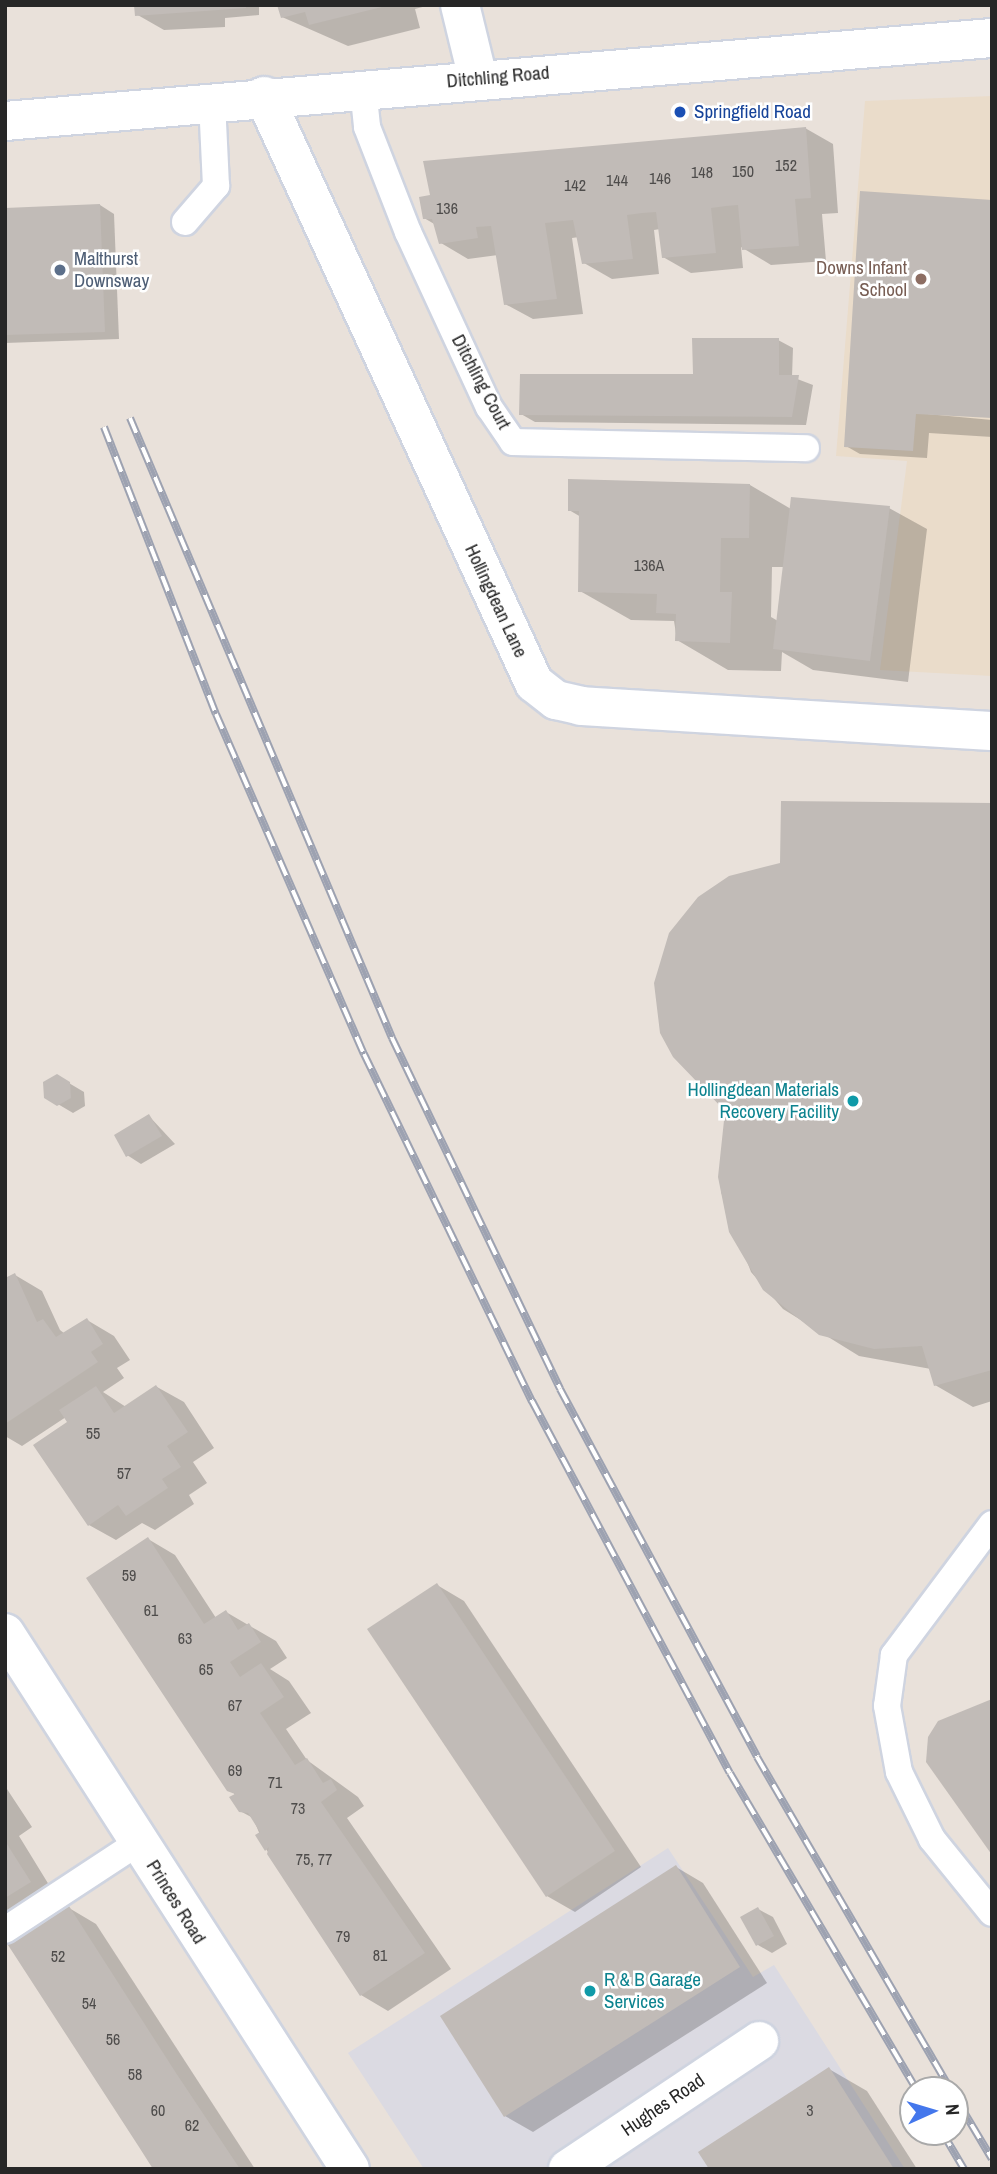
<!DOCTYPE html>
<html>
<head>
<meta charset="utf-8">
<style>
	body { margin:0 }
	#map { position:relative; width:997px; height:2174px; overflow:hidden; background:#e9e1da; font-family:"Archivo Narrow",sans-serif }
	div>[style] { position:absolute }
	.industrial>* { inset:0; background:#dbdae2 }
	.education>* { inset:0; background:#eadcca }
	.shadow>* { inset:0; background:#0003 }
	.building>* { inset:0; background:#c1bbb7 }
	.roads { filter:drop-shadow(2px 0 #cfd4e0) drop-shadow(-2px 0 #cfd4e0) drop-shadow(0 2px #cfd4e0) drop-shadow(0 -2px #cfd4e0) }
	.lane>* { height:26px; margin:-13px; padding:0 13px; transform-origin:13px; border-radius:13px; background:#fff }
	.street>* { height:38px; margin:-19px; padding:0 19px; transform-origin:19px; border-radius:19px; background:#fff }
	.secondary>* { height:38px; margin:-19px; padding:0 19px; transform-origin:19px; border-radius:19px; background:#fff }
	.rail>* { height:8px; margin-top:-4px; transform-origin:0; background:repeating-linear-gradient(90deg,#fff 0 16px,#9da2b1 0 32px); box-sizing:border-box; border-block:2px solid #9da2b1 }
	.dots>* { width:19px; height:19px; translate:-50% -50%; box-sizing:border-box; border:4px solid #fff; border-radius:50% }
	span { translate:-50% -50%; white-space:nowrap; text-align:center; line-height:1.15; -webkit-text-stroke:5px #fff; paint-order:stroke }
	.number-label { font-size:16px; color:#4e4c4b }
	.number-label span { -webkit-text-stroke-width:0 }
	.street-label { font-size:19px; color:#272727 }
	.transit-label { font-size:19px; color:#164399 }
	.left { translate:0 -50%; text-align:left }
	.service-label { font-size:19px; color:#4e5e75 }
	.education-label { font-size:19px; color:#785e54 }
	.right { translate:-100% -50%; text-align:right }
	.culture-label { font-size:19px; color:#0d838f }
	.frame { position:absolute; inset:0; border:7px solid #272727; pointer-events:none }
	.north { position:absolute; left:899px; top:2076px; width:70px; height:70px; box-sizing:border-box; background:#fff; border:2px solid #a9a9a9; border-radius:50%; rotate:86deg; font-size:19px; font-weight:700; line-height:28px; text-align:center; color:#272727 }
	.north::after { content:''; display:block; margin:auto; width:24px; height:32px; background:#4477ec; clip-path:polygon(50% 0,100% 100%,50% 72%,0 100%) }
</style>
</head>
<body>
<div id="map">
	<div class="industrial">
		<div style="clip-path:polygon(668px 1848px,753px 1977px,774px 1965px,905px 2169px,424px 2169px,348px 2053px)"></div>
	</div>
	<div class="education">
		<div style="clip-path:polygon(992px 96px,992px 676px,880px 670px,907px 461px,836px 456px,865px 101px)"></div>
	</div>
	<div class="shadow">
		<div style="clip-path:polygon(136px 5px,259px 5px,259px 15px,225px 18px,225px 27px,164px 30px,136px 14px)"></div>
		<div style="clip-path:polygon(279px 5px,430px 5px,415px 9px,420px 28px,348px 46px,282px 17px)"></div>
		<div style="clip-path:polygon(805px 128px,833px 144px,838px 213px,822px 214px,826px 261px,771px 265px,741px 247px,743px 268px,691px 273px,663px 257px,660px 229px,654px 230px,659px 274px,612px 279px,584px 263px,579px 237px,572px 238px,583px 314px,533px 319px,505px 304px,498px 255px,468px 259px,441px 243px,436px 225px,424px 218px)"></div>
		<div style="clip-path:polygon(100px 205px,114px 214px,119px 339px,5px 343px,5px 210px)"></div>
		<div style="clip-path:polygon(778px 340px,793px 348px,792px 377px,813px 385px,806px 425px,535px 422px,521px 414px,695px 376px)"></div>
		<div style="clip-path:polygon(884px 410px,992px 420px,992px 437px,929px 433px,927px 458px,860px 454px,846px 446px)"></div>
		<div style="clip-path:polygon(evenodd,750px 485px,791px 509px,889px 508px,927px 529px,908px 682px,813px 670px,782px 652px,781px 671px,728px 670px,677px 640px,674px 621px,631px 620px,580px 591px,581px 517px,569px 510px,750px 485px,772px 567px,785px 567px,778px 621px,771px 617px,772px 567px)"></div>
		<div style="clip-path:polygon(992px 805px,992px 1401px,973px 1407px,935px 1385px,931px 1369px,859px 1356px,783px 1309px,751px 1272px,721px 1192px,727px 1110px)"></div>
		<div style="clip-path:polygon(57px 1076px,84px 1092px,85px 1106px,73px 1113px,46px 1097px)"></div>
		<div style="clip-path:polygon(149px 1116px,175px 1144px,141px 1164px,127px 1155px)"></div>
		<div style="clip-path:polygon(15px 1275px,42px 1291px,60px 1330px,65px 1334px,87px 1320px,114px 1336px,130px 1360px,117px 1368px,124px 1378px,103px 1392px,126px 1407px,157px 1387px,184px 1402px,214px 1448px,193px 1462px,207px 1483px,189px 1495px,194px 1504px,155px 1530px,142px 1523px,116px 1540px,89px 1525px,66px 1417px,22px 1446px,5px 1436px,5px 1280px)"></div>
		<div style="clip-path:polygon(148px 1539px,175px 1555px,216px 1618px,226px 1612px,276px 1641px,287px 1658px,270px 1669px,289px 1681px,311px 1713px,286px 1729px,307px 1760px,358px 1797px,364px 1806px,347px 1818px,451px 1969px,388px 2011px,361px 1995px,266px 1849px,253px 1818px,240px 1811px)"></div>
		<div style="clip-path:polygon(437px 1585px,464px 1601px,641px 1867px,575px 1912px,547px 1896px)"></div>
		<div style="clip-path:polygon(992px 1701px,992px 1853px,928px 1762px,939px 1722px)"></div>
		<div style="clip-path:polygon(5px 1786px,32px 1827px,19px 1836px,57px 1898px,5px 1931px)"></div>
		<div style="clip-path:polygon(676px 1867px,703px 1883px,767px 1983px,533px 2132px,505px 2116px,442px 2016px)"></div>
		<div style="clip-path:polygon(69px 1908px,96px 1924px,255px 2169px,156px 2169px)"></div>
		<div style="clip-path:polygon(758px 1909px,773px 1917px,787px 1944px,772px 1953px,758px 1945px)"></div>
		<div style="clip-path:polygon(829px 2069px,867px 2091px,917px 2169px,711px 2169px)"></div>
	</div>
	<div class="building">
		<div style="clip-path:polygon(134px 5px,246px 5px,246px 8px,135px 16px)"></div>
		<div style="clip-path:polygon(277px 5px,386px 5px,386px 6px,309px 25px,305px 12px,281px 18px)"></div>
		<div style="clip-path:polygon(806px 127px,811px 198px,795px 199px,799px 246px,742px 250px,738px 205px,726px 206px,711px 208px,716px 253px,662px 258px,656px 212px,642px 213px,627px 215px,633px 259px,582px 264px,573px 220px,545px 223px,557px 299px,504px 305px,491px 226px,476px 227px,478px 238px,439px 244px,432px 219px,423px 219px,419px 197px,430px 195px,423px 161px)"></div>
		<div style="clip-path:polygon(860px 191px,992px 200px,992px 418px,916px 414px,913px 451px,844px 447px)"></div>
		<div style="clip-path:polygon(100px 204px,105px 332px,5px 335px,5px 208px)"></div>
		<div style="clip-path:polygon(692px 338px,779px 338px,779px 375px,799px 375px,792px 417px,519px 415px,520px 374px,693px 374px)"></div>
		<div style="clip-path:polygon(568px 479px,750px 484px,749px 538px,721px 538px,720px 592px,732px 592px,730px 643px,675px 641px,676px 614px,656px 613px,657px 594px,578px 592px,579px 511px,568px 511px)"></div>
		<div style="clip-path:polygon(791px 497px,890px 506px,870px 661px,773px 649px)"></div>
		<div style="clip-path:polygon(781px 801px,992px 803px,992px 1370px,934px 1386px,922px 1346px,874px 1349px,819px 1335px,763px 1290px,729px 1232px,718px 1177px,725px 1111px,673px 1057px,660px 1033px,654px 983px,669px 933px,698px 897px,729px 876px,780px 863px)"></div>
		<div style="clip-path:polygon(57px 1074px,70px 1082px,71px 1098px,57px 1106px,44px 1098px,43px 1082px)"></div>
		<div style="clip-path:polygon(149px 1114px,162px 1136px,126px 1157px,114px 1135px)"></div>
		<div style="clip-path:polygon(15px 1273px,37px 1322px,43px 1319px,56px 1337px,87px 1318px,103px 1344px,91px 1352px,98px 1362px,5px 1424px,5px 1278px)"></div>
		<div style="clip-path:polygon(156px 1385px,188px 1432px,167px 1446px,181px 1467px,162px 1479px,168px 1488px,126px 1516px,118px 1505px,88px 1526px,33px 1445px,67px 1422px,59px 1410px,96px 1386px,114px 1413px)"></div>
		<div style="clip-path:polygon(148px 1537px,204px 1624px,226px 1610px,238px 1630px,249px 1623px,261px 1642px,230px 1662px,240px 1677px,261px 1663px,284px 1697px,260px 1713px,295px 1765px,307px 1758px,323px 1783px,331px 1779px,337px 1790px,321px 1802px,425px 1953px,360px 1996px,267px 1854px,269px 1847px,265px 1851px,255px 1835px,260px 1832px,248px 1813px,239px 1812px,229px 1797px,235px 1794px,227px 1791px,86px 1578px)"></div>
		<div style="clip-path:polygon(437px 1583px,615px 1851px,546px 1897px,367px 1629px)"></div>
		<div style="clip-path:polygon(992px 1699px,992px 1855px,926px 1762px,928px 1737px,938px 1721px)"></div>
		<div style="clip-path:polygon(5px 1841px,31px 1882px,5px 1898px)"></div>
		<div style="clip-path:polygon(676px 1865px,740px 1967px,504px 2117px,440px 2016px)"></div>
		<div style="clip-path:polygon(69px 1906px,176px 2073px,240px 2169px,153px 2169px,139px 2147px,8px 1945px)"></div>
		<div style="clip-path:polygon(758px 1907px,774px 1936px,756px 1946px,740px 1917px)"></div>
		<div style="clip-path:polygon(829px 2067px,894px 2169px,709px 2169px,698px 2152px)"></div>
	</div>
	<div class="roads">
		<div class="lane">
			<div style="left:363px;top:88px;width:39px;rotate:84deg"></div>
			<div style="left:367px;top:127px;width:113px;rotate:68.7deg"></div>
			<div style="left:408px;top:232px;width:193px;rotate:65.2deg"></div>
			<div style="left:489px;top:407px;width:42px;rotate:55.6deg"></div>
			<div style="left:513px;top:442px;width:293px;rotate:1.2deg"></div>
			<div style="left:185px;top:222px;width:48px;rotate:-49.3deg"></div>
			<div style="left:216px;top:186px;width:85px;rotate:-92.7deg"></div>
			<div style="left:992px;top:1524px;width:164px;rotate:126.8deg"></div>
			<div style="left:894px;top:1655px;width:51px;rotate:97.8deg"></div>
			<div style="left:887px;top:1706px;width:67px;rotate:79.7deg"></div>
			<div style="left:899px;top:1772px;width:75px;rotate:63.8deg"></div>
			<div style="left:932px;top:1839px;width:95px;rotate:51deg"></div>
			<div style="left:5px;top:1930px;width:160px;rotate:-33.3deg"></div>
		</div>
		<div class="street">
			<div style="left:460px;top:5px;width:76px;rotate:76.3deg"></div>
			<div style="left:264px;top:96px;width:646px;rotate:65.3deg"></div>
			<div style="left:534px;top:683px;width:28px;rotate:38deg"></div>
			<div style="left:556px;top:700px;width:26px;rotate:13deg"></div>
			<div style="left:581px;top:706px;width:412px;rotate:3.5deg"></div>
			<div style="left:5px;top:1633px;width:637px;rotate:57.23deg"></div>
			<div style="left:568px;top:2169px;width:230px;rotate:-33.8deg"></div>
		</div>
		<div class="secondary">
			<div style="left:5px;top:121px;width:990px;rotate:-4.81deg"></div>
		</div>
	</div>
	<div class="rail">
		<div style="left:130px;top:418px;width:673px;rotate:67.09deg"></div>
		<div style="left:392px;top:1038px;width:389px;rotate:64.4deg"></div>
		<div style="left:560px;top:1389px;width:417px;rotate:61.8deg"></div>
		<div style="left:757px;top:1757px;width:385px;rotate:59.8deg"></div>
		<div style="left:104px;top:427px;width:308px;rotate:68.7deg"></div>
		<div style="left:216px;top:714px;width:371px;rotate:66.5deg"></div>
		<div style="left:364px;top:1054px;width:386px;rotate:64.2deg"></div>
		<div style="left:532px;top:1401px;width:421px;rotate:62deg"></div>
		<div style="left:730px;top:1773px;width:368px;rotate:59.5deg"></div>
		<div style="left:955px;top:2097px;width:72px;rotate:59.2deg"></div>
		<div style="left:942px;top:2132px;width:43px;rotate:59.3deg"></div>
	</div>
	<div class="dots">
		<div style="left:680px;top:112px;background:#1a4fb4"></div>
		<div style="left:60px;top:270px;background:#5c6f8a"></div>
		<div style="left:921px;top:279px;background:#8d6e63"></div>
		<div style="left:853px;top:1101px;background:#0f9aa8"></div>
		<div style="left:590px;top:1991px;background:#0f9aa8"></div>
	</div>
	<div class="number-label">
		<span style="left:786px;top:165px">152</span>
		<span style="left:743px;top:171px">150</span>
		<span style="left:702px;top:172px">148</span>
		<span style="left:660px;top:178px">146</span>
		<span style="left:617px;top:180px">144</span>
		<span style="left:575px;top:185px">142</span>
		<span style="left:447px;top:208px">136</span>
		<span style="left:649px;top:565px">136A</span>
		<span style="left:93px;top:1433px">55</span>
		<span style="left:124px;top:1473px">57</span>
		<span style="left:129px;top:1575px">59</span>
		<span style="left:151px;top:1610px">61</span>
		<span style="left:185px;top:1638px">63</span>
		<span style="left:206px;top:1669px">65</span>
		<span style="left:235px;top:1705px">67</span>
		<span style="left:235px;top:1770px">69</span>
		<span style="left:275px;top:1782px">71</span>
		<span style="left:298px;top:1808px">73</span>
		<span style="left:314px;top:1859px">75, 77</span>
		<span style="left:343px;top:1936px">79</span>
		<span style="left:380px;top:1955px">81</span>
		<span style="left:58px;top:1956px">52</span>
		<span style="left:89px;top:2003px">54</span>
		<span style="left:113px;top:2039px">56</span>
		<span style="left:135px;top:2074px">58</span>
		<span style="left:158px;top:2110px">60</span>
		<span style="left:810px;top:2110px">3</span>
		<span style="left:192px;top:2125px">62</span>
	</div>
	<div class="street-label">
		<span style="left:498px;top:77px;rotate:-5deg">Ditchling Road</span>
		<span style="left:481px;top:382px;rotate:62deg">Ditchling Court</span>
		<span style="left:496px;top:601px;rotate:65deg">Hollingdean Lane</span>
		<span style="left:176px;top:1902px;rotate:58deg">Princes Road</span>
		<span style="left:663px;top:2105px;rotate:-34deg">Hughes Road</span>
	</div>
	<div class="transit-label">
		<span class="left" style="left:694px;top:112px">Springfield Road</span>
	</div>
	<div class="service-label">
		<span class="left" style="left:74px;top:270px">Malthurst<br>Downsway</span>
	</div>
	<div class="education-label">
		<span class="right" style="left:907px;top:279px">Downs Infant<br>School</span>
	</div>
	<div class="culture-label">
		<span class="right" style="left:839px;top:1101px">Hollingdean Materials<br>Recovery Facility</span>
		<span class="left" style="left:604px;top:1991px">R &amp; B Garage<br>Services</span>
	</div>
	<div class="frame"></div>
	<div class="north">N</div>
</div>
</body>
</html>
